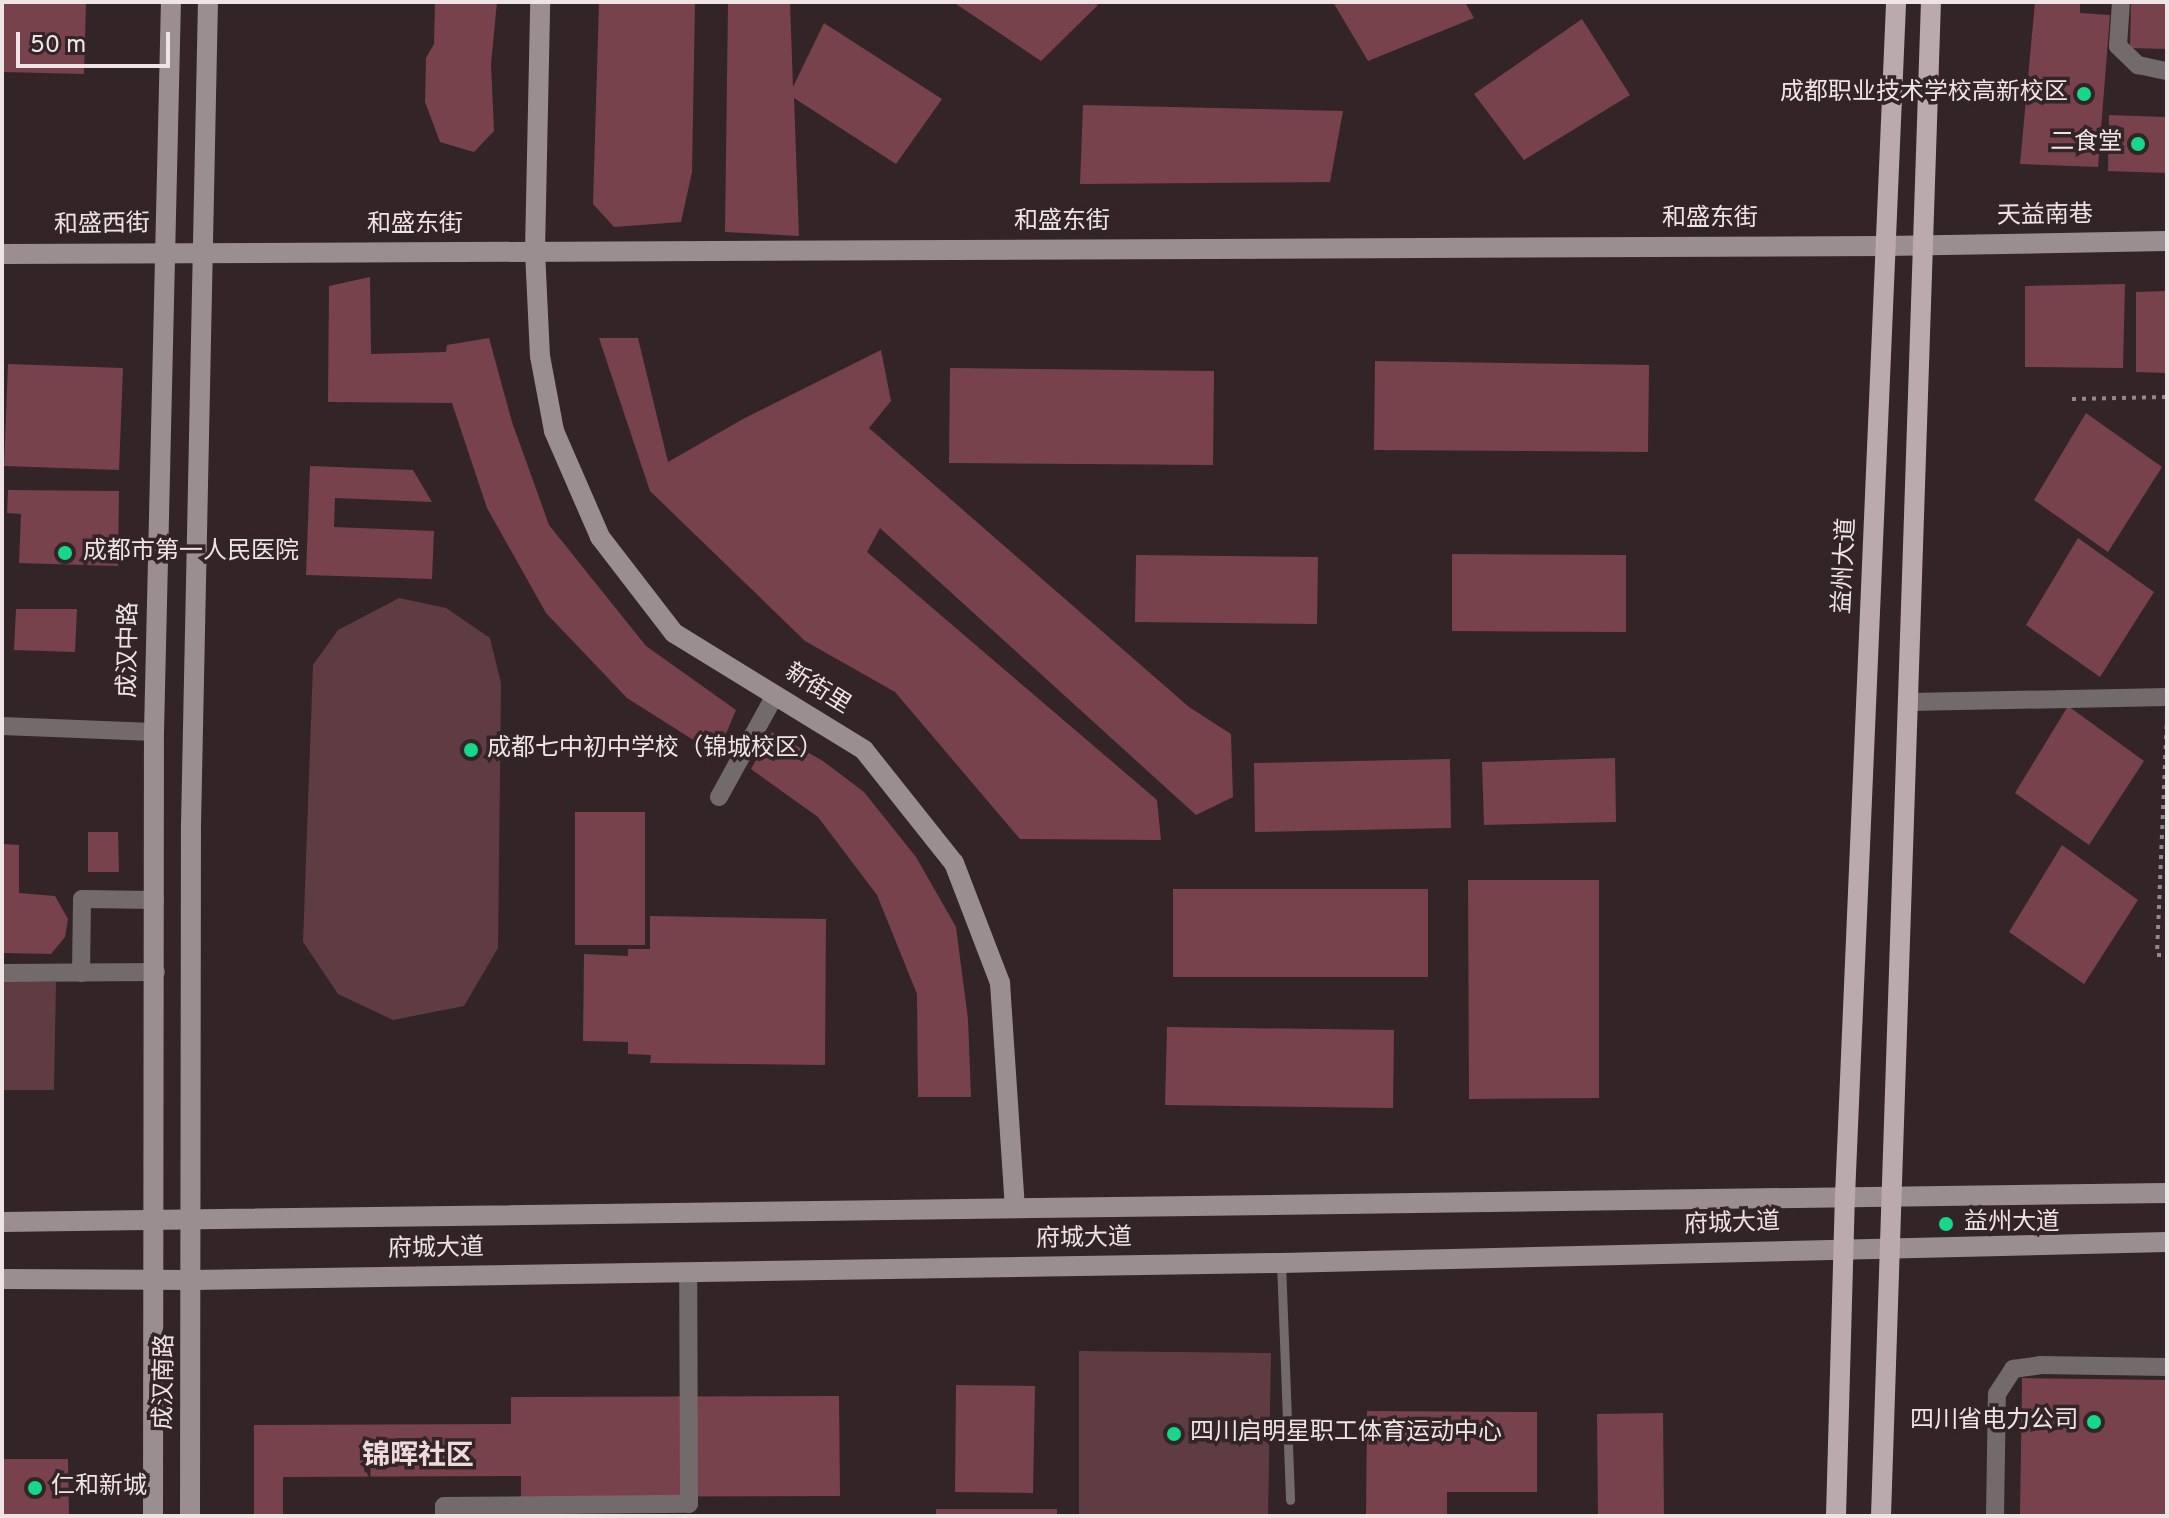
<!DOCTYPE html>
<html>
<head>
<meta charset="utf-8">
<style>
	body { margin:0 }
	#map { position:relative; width:2169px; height:1518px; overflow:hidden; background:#332427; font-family:Overpass,"Noto Sans SC",sans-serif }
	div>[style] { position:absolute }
	.green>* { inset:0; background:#5e3c42 }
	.building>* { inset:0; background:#77424c }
	.path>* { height:4px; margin-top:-2px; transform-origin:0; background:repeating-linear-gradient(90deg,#94888a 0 4px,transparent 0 10px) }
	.lane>* { height:9px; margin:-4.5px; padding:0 4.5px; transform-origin:4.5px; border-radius:4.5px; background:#726a6b }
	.street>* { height:18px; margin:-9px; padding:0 9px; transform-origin:9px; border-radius:9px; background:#726a6b }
	.secondary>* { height:20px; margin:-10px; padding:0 10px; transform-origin:10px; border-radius:10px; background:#9b8e90 }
	.primary>* { height:20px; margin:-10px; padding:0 10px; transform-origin:10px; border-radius:10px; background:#bbaaad }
	.dots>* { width:22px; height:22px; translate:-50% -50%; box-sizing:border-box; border:4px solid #332427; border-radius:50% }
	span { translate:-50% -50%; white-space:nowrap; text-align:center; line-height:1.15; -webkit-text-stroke:7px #332427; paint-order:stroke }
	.poi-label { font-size:24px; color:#eee4e5 }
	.right { translate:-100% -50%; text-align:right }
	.left { translate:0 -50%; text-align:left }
	.street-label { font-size:24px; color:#eee4e5 }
	.quarter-label { font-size:28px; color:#eedadd; font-weight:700 }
	.frame { position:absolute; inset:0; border:4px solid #eee4e5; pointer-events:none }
	.scale { position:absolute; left:16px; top:32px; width:154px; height:36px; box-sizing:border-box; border:4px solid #eee4e5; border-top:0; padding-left:10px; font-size:24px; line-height:28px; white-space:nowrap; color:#eee4e5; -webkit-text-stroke:6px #332427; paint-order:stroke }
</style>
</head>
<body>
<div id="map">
	<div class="green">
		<div style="clip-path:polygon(399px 598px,446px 608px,490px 638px,501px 683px,498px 948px,464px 1006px,393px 1020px,338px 994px,303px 942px,313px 665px,338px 630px)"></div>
		<div style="clip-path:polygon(2px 981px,56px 982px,54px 1090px,2px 1090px)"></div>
		<div style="clip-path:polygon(1079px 1351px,1271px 1353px,1268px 1516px,1079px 1516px)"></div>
	</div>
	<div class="building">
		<div style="clip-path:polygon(2px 2px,86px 2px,84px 74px,2px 72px)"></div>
		<div style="clip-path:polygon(435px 2px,497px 2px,491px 64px,494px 131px,474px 152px,440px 142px,425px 102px,426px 58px,434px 44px)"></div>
		<div style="clip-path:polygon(599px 2px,695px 2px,692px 172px,681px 222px,614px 227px,593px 204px)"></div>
		<div style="clip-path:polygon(728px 2px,790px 2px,793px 87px,824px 23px,942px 99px,896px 164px,794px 98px,799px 236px,725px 232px)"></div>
		<div style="clip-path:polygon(953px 2px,1093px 2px,1098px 5px,1041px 61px)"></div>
		<div style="clip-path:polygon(1333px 2px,1465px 2px,1474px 18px,1368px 61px)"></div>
		<div style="clip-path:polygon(2035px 2px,2080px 2px,2080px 13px,2110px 15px,2098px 167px,2020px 164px)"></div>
		<div style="clip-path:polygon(2131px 2px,2167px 2px,2167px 49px,2130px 48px)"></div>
		<div style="clip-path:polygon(1582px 19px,1630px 95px,1524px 160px,1474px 94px)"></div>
		<div style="clip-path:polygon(1083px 105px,1343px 111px,1330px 182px,1080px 184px)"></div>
		<div style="clip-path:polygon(2109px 115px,2167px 117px,2167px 173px,2108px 171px)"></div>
		<div style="clip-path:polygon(370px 277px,371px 354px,446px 352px,447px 345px,489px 338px,512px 422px,549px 525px,646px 646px,736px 710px,717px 755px,627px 698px,546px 613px,487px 508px,452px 403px,328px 402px,329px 286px)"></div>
		<div style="clip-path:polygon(2125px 284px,2123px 368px,2025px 367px,2025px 286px)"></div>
		<div style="clip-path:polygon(2167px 291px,2167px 373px,2136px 372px,2136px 292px)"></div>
		<div style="clip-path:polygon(599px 338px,638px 338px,668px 462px,743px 419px,881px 350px,891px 401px,869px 428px,1189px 707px,1231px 734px,1233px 797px,1196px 815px,880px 528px,867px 552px,1157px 800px,1161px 840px,1020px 839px,895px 692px,805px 641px,650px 491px)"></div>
		<div style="clip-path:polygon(1375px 361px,1649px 365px,1648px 452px,1374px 450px)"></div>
		<div style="clip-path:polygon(8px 364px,123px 368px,119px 470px,4px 466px)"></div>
		<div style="clip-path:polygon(950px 368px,1214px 371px,1213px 465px,949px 463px)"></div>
		<div style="clip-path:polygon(2086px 413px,2162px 467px,2108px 552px,2034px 500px)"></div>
		<div style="clip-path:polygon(310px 466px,413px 470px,432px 502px,335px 498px,334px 527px,434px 531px,432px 579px,306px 575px)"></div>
		<div style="clip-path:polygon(8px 490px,119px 491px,118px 566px,19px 563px,21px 514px,7px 513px)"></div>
		<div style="clip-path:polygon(2078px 538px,2154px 592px,2100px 677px,2026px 625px)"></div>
		<div style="clip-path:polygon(1452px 554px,1626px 555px,1626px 632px,1452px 631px)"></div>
		<div style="clip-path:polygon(1136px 555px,1318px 557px,1317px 624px,1135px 622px)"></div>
		<div style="clip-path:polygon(16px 609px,77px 609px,75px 652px,14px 650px)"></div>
		<div style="clip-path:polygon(2068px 706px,2144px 761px,2089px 845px,2015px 793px)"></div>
		<div style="clip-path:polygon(772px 732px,823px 761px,864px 792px,916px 857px,956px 927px,968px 1019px,971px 1097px,918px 1097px,917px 994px,877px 895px,818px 817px,751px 769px)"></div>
		<div style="clip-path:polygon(1615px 758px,1616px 822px,1484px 825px,1482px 762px)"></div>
		<div style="clip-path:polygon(1450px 759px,1451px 828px,1255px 832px,1254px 763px)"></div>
		<div style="clip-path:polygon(575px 812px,645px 812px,645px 945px,575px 945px)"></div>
		<div style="clip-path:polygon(88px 832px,118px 832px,119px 872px,88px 872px)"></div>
		<div style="clip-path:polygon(2px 844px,19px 845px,19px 893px,55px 896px,68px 919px,65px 937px,51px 954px,2px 953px)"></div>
		<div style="clip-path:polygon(2062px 845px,2138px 900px,2084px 984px,2009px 932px)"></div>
		<div style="clip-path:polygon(1468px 880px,1599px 880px,1599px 1098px,1469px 1099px)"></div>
		<div style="clip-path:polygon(1173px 889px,1428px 889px,1428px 977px,1173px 977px)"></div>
		<div style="clip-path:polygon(650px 916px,826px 919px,825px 1065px,650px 1063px,651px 1055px,628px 1054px,628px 1042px,583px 1041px,584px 954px,628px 956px,628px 949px,650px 949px)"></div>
		<div style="clip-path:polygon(1167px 1027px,1394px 1030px,1393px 1108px,1165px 1105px)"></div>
		<div style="clip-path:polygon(2022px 1378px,2167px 1380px,2167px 1516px,2020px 1516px)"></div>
		<div style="clip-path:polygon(956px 1385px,1035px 1386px,1033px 1493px,955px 1492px)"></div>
		<div style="clip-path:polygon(839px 1396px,840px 1496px,521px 1497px,521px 1476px,283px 1477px,283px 1516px,254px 1516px,254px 1425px,511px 1424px,511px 1397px)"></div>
		<div style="clip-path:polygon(1367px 1411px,1537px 1412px,1537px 1492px,1447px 1492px,1447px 1516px,1366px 1516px)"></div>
		<div style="clip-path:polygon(1663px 1413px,1664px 1516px,1598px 1516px,1597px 1414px)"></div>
		<div style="clip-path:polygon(2px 1459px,68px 1459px,69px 1516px,2px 1516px)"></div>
		<div style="clip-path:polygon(936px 1509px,1057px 1509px,1057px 1516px,936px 1516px)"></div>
	</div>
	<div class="path">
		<div style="left:2072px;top:399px;width:95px;rotate:-1.2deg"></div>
		<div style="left:2167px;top:715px;width:240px;rotate:92.4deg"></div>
		<div style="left:2157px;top:955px;width:10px"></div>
	</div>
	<div class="lane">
		<div style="left:1281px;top:1263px;width:237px;rotate:87.8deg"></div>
	</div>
	<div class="street">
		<div style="left:2121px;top:2px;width:44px;rotate:93.9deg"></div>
		<div style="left:2118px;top:46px;width:28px;rotate:44deg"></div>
		<div style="left:2138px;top:65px;width:30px;rotate:12deg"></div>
		<div style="left:1910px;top:702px;width:257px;rotate:-1.1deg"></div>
		<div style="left:2px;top:726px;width:152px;rotate:2.3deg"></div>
		<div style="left:719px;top:797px;width:116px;rotate:-61.2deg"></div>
		<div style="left:2px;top:973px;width:154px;rotate:-0.4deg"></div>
		<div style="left:81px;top:973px;width:74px;rotate:-89.2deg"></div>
		<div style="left:82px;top:899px;width:73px;rotate:0.8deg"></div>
		<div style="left:444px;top:1516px;width:10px;rotate:-90deg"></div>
		<div style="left:444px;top:1506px;width:245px;rotate:-0.5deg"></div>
		<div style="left:689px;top:1504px;width:231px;rotate:-90.2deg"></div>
		<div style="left:1995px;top:1516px;width:122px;rotate:-89.1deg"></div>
		<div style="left:1997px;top:1394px;width:30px;rotate:-57deg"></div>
		<div style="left:2013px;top:1369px;width:27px;rotate:-8deg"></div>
		<div style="left:2040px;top:1365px;width:127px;rotate:0.9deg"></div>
	</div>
	<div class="secondary">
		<div style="left:535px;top:251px;width:105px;rotate:87.3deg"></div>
		<div style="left:540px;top:356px;width:76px;rotate:79.4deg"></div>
		<div style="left:554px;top:431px;width:116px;rotate:66.5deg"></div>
		<div style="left:600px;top:537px;width:121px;rotate:52.4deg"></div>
		<div style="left:674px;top:633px;width:223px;rotate:31.6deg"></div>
		<div style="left:864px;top:750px;width:144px;rotate:51.5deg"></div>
		<div style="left:954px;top:863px;width:129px;rotate:69deg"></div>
		<div style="left:1000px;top:983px;width:225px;rotate:86.2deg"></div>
		<div style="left:535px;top:251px;width:249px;rotate:-88.8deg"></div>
		<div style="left:2px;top:254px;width:1884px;rotate:-0.24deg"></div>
		<div style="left:1886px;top:246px;width:281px;rotate:-1deg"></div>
		<div style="left:2px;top:1222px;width:2165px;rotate:-0.77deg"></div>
		<div style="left:2px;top:1279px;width:191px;rotate:0.3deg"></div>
		<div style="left:193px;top:1280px;width:1088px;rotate:-0.9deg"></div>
		<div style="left:1281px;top:1263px;width:886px;rotate:-1.36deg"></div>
		<div style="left:153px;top:1516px;width:784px;rotate:-89.93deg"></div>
		<div style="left:154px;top:732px;width:730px;rotate:-88.67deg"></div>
		<div style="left:190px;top:1516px;width:691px;rotate:-89.92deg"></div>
		<div style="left:191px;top:825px;width:823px;rotate:-88.82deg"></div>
	</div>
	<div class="primary">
		<div style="left:1836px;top:1516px;width:320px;rotate:-88.4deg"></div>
		<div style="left:1845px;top:1196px;width:1195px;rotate:-87.55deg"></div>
		<div style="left:1881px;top:1516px;width:1515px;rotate:-88.11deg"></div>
	</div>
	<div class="dots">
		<div style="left:2084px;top:94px;background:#15d989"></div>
		<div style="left:2138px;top:144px;background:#15d989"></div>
		<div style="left:65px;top:553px;background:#15d989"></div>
		<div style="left:471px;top:750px;background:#15d989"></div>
		<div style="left:1946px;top:1224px;background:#15d989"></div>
		<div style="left:2094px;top:1422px;background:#15d989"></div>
		<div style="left:1174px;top:1434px;background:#15d989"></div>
		<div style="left:35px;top:1488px;background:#15d989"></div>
	</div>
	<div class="poi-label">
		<span class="right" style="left:2068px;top:94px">成都职业技术学校高新校区</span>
		<span class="right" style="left:2122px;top:144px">二食堂</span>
		<span class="left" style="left:83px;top:553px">成都市第一人民医院</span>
		<span class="left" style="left:487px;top:750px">成都七中初中学校（锦城校区）</span>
		<span class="left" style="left:1964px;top:1224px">益州大道</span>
		<span class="right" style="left:2078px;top:1422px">四川省电力公司</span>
		<span class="left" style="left:1190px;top:1434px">四川启明星职工体育运动中心</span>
		<span class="left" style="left:51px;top:1488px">仁和新城</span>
	</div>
	<div class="street-label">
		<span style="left:2045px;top:217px;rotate:-1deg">天益南巷</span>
		<span style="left:1710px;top:220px">和盛东街</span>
		<span style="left:1062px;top:223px">和盛东街</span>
		<span style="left:102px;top:226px;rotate:-1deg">和盛西街</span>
		<span style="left:415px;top:226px">和盛东街</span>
		<span style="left:1846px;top:566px;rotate:-87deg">益州大道</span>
		<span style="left:130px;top:650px;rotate:-89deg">成汉中路</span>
		<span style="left:817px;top:690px;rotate:32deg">新街里</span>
		<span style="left:1732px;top:1225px;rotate:-2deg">府城大道</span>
		<span style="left:1084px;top:1240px;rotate:-1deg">府城大道</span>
		<span style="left:436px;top:1250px;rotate:-1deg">府城大道</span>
		<span style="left:166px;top:1382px;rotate:-89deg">成汉南路</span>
	</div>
	<div class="quarter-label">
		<span style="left:418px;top:1457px">锦晖社区</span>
	</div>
	<div class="frame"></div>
	<div class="scale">50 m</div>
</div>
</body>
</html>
